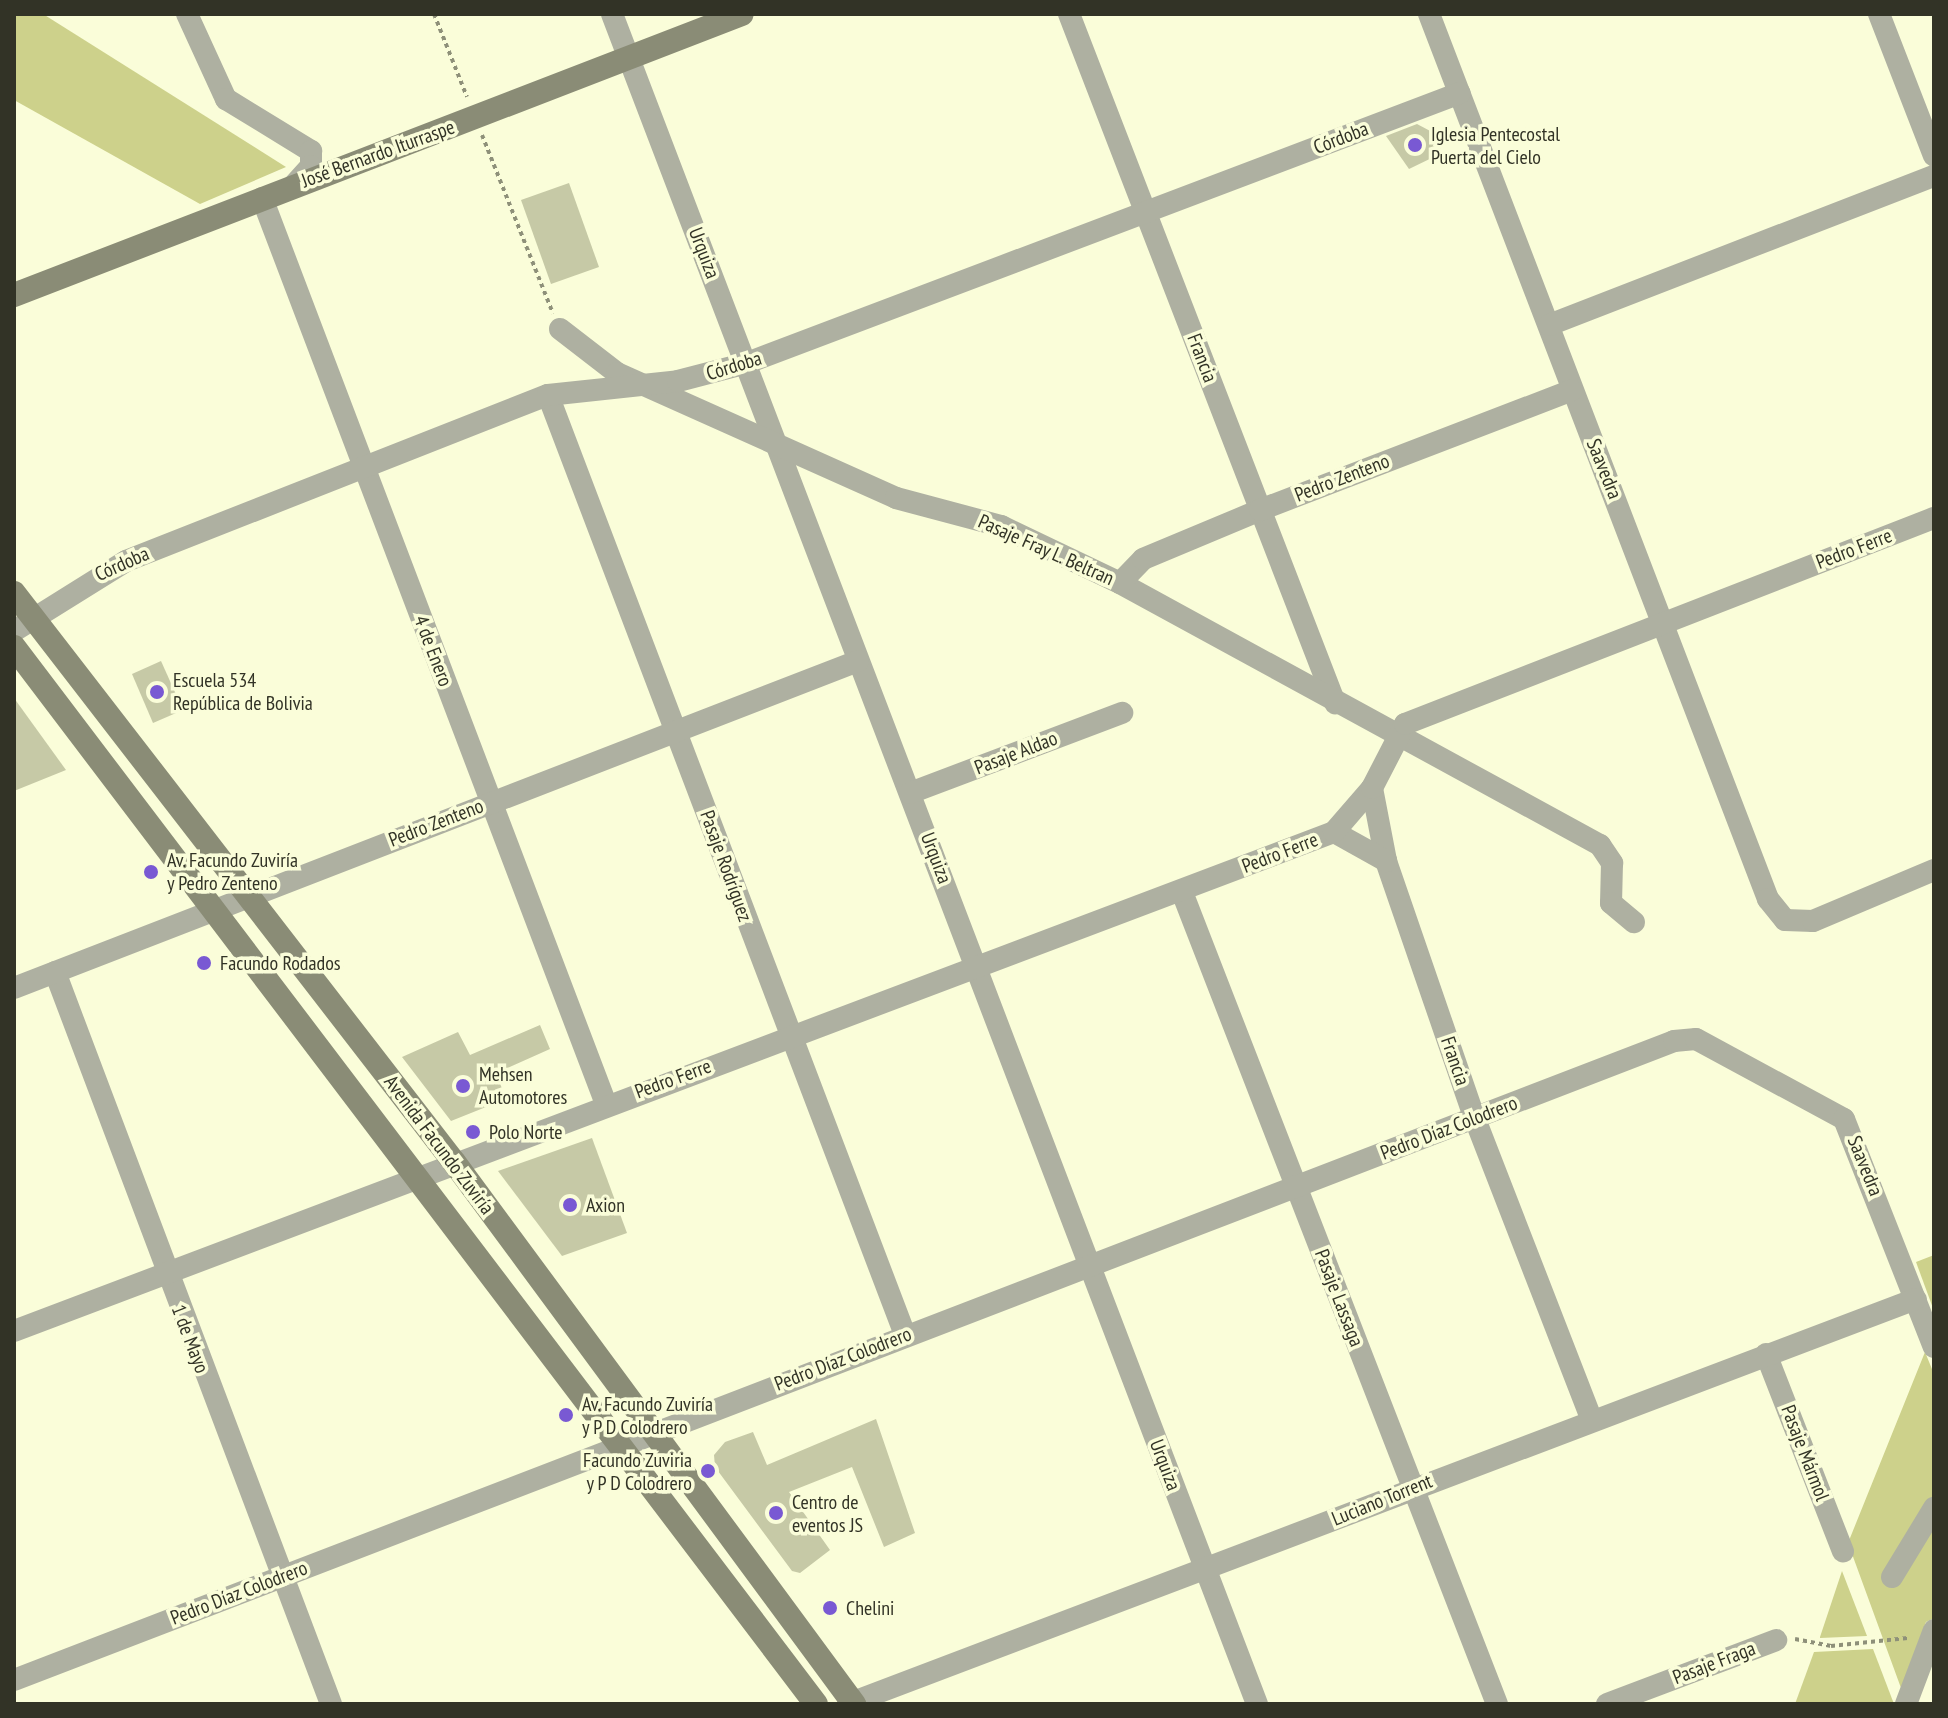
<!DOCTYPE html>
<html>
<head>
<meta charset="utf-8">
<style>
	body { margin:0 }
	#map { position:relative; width:1948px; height:1718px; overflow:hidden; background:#fafdd9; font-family:"PT Sans Narrow",sans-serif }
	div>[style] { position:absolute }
	.green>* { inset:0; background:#cdd18b }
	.building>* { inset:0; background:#c6c9a6 }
	.path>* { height:4px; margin-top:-2px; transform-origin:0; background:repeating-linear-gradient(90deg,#8e9079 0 4px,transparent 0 8px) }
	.street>* { height:22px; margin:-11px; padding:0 11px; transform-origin:11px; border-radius:11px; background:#aeb0a1 }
	.secondary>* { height:24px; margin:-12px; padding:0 12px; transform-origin:12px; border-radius:12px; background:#8a8c76 }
	.dots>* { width:22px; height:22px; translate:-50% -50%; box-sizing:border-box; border:4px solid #fafdd9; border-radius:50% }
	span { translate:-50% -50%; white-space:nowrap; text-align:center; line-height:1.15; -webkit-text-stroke:7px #fafdd9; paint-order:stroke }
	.poi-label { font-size:20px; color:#323326 }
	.left { translate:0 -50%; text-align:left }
	.right { translate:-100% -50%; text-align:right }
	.street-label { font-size:20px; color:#323326 }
	.frame { position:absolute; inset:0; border:16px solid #323326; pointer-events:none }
</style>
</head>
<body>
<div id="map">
	<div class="green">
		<div style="clip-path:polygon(14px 14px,43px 14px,286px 167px,200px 204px,14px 100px)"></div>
		<div style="clip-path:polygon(1934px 1255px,1934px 1311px,1916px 1262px)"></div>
		<div style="clip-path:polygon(1925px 1352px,1934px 1374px,1934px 1618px,1926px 1622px,1901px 1688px,1848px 1543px)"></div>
		<div style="clip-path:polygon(1842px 1571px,1867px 1636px,1820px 1638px,1820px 1637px)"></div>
		<div style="clip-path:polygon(1873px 1649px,1894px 1704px,1795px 1704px,1814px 1652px)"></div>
	</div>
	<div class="building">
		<div style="clip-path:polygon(1417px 124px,1434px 133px,1442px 153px,1409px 169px,1386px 136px)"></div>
		<div style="clip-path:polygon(569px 183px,599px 267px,551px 284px,521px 200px)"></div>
		<div style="clip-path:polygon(161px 661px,183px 710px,153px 723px,132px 674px)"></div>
		<div style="clip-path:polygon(14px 698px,66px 770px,14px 791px)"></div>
		<div style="clip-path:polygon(540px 1025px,550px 1049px,496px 1073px,506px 1099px,451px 1121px,402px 1057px,458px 1032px,470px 1055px)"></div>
		<div style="clip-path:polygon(592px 1138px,627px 1233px,562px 1256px,498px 1171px)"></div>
		<div style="clip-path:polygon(876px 1419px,915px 1533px,884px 1547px,852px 1467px,789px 1492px,830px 1550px,800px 1573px,792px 1571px,715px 1467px,714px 1455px,725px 1442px,753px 1432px,767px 1465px)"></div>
	</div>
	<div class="path">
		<div style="left:434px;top:14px;width:89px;rotate:68.3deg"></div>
		<div style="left:482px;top:135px;width:192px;rotate:68.3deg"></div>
		<div style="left:1795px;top:1639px;width:37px;rotate:11deg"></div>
		<div style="left:1831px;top:1646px;width:77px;rotate:-5.9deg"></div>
	</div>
	<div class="street">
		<div style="left:187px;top:14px;width:94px;rotate:65.4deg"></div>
		<div style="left:226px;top:99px;width:100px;rotate:31.5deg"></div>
		<div style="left:311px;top:151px;width:15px;rotate:90deg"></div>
		<div style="left:311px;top:166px;width:27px;rotate:132deg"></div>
		<div style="left:612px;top:14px;width:1809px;rotate:69.11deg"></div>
		<div style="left:1069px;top:14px;width:739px;rotate:68.89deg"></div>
		<div style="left:1429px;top:14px;width:948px;rotate:69.04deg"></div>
		<div style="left:1768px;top:899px;width:27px;rotate:51deg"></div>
		<div style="left:1785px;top:920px;width:28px;rotate:2deg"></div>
		<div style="left:1813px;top:921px;width:131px;rotate:-22.9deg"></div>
		<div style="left:1879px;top:14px;width:152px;rotate:68.8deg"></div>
		<div style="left:262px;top:198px;width:969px;rotate:69.21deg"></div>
		<div style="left:1549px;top:325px;width:413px;rotate:-21.2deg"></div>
		<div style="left:560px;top:329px;width:72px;rotate:37.7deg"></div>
		<div style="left:617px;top:373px;width:306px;rotate:24.1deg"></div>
		<div style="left:896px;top:498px;width:109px;rotate:14.9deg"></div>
		<div style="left:1001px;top:526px;width:132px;rotate:25.6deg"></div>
		<div style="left:1120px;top:583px;width:547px;rotate:28.63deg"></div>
		<div style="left:1600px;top:845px;width:22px;rotate:56deg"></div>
		<div style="left:1612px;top:863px;width:40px;rotate:91.4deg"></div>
		<div style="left:1611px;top:903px;width:30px;rotate:40deg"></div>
		<div style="left:548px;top:395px;width:1006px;rotate:69.2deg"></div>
		<div style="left:1120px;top:583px;width:33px;rotate:-46deg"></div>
		<div style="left:1143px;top:559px;width:127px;rotate:-22.7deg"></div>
		<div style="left:1260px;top:510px;width:334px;rotate:-21deg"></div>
		<div style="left:14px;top:631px;width:132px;rotate:-32deg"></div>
		<div style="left:126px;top:561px;width:453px;rotate:-21.5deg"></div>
		<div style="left:548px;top:395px;width:131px;rotate:-6.1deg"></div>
		<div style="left:678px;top:381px;width:71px;rotate:-14.6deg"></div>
		<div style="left:747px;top:363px;width:762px;rotate:-20.74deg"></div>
		<div style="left:1372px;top:788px;width:74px;rotate:79.1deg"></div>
		<div style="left:1386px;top:861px;width:273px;rotate:71deg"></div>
		<div style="left:1475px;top:1119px;width:321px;rotate:68.8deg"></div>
		<div style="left:910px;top:793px;width:227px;rotate:-20.7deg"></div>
		<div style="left:1334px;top:832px;width:60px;rotate:29.1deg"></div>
		<div style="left:1182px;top:892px;width:871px;rotate:68.8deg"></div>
		<div style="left:55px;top:972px;width:782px;rotate:69.34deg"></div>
		<div style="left:14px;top:988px;width:905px;rotate:-21.18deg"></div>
		<div style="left:14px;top:1331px;width:1411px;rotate:-20.71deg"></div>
		<div style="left:1334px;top:832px;width:58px;rotate:-49.2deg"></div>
		<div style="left:1372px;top:788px;width:72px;rotate:-62.7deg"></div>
		<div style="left:1405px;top:724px;width:568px;rotate:-21.28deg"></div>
		<div style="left:1766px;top:1354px;width:212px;rotate:68.7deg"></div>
		<div style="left:1892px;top:1577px;width:81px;rotate:-58.7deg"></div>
		<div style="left:14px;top:1680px;width:1779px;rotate:-21.05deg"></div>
		<div style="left:1674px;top:1041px;width:22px;rotate:-5deg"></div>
		<div style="left:1696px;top:1039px;width:168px;rotate:28.4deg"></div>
		<div style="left:1844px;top:1119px;width:245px;rotate:68.5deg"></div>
		<div style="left:848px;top:1704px;width:1142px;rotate:-20.77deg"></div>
		<div style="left:1607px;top:1704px;width:181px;rotate:-20.7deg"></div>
		<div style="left:1906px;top:1704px;width:79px;rotate:-69.3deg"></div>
	</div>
	<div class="secondary">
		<div style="left:14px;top:295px;width:780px;rotate:-21.11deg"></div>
		<div style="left:14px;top:593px;width:719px;rotate:52.29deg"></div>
		<div style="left:454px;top:1162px;width:674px;rotate:53.57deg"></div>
		<div style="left:14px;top:647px;width:1327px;rotate:52.81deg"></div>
	</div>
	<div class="dots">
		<div style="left:1415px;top:145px;background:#7959d3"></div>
		<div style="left:157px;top:692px;background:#7959d3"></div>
		<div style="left:151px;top:872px;background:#7959d3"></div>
		<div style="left:204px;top:963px;background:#7959d3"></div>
		<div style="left:463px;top:1086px;background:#7959d3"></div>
		<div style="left:473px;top:1132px;background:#7959d3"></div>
		<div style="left:570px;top:1205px;background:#7959d3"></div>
		<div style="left:566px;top:1415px;background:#7959d3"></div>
		<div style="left:708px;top:1471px;background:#7959d3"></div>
		<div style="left:776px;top:1513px;background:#7959d3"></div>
		<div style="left:830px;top:1608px;background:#7959d3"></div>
	</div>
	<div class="poi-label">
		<span class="left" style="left:1431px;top:146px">Iglesia Pentecostal<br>Puerta del Cielo</span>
		<span class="left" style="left:173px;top:692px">Escuela 534<br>República de Bolivia</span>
		<span class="left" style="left:167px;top:872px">Av. Facundo Zuviría<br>y Pedro Zenteno</span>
		<span class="left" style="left:220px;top:963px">Facundo Rodados</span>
		<span class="left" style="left:479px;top:1086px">Mehsen<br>Automotores</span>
		<span class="left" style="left:489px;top:1132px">Polo Norte</span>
		<span class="left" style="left:586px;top:1205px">Axion</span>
		<span class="left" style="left:582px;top:1416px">Av. Facundo Zuviría<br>y P D Colodrero</span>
		<span class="right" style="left:692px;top:1472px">Facundo Zuviria<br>y P D Colodrero</span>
		<span class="left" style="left:792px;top:1514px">Centro de<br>eventos JS</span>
		<span class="left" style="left:846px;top:1608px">Chelini</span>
	</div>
	<div class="street-label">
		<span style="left:1341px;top:138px;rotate:-21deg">Córdoba</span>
		<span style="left:378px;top:154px;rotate:-20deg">José Bernardo Iturraspe</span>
		<span style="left:704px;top:253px;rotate:69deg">Urquiza</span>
		<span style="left:1202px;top:358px;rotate:69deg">Francia</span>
		<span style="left:734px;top:366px;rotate:-17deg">Córdoba</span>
		<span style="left:1604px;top:469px;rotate:68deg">Saavedra</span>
		<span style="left:1342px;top:478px;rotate:-21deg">Pedro Zenteno</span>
		<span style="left:1854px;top:549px;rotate:-21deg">Pedro Ferre</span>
		<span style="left:1046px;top:550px;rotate:24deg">Pasaje Fray L. Beltran</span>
		<span style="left:122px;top:564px;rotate:-24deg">Córdoba</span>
		<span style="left:433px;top:651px;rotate:69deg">4 de Enero</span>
		<span style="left:1016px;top:753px;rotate:-21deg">Pasaje Aldao</span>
		<span style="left:436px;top:823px;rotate:-21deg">Pedro Zenteno</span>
		<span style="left:1280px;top:853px;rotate:-21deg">Pedro Ferre</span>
		<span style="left:936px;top:858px;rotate:69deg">Urquiza</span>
		<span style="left:726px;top:866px;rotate:70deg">Pasaje Rodríguez</span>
		<span style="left:1455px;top:1061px;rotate:71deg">Francia</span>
		<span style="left:673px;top:1079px;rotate:-20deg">Pedro Ferre</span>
		<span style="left:1449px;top:1128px;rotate:-21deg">Pedro Díaz Colodrero</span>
		<span style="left:439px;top:1145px;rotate:53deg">Avenida Facundo Zuviría</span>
		<span style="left:1865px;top:1166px;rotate:68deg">Saavedra</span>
		<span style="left:1339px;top:1298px;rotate:69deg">Pasaje Lassaga</span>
		<span style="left:190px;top:1339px;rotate:69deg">1 de Mayo</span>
		<span style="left:843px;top:1359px;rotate:-21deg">Pedro Díaz Colodrero</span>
		<span style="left:1805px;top:1453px;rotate:69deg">Pasaje Mármol</span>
		<span style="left:1165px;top:1465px;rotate:69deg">Urquiza</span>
		<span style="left:1382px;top:1500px;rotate:-22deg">Luciano Torrent</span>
		<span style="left:239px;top:1593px;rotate:-21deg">Pedro Díaz Colodrero</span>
		<span style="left:1714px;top:1663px;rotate:-21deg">Pasaje Fraga</span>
	</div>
	<div class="frame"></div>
</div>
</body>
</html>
